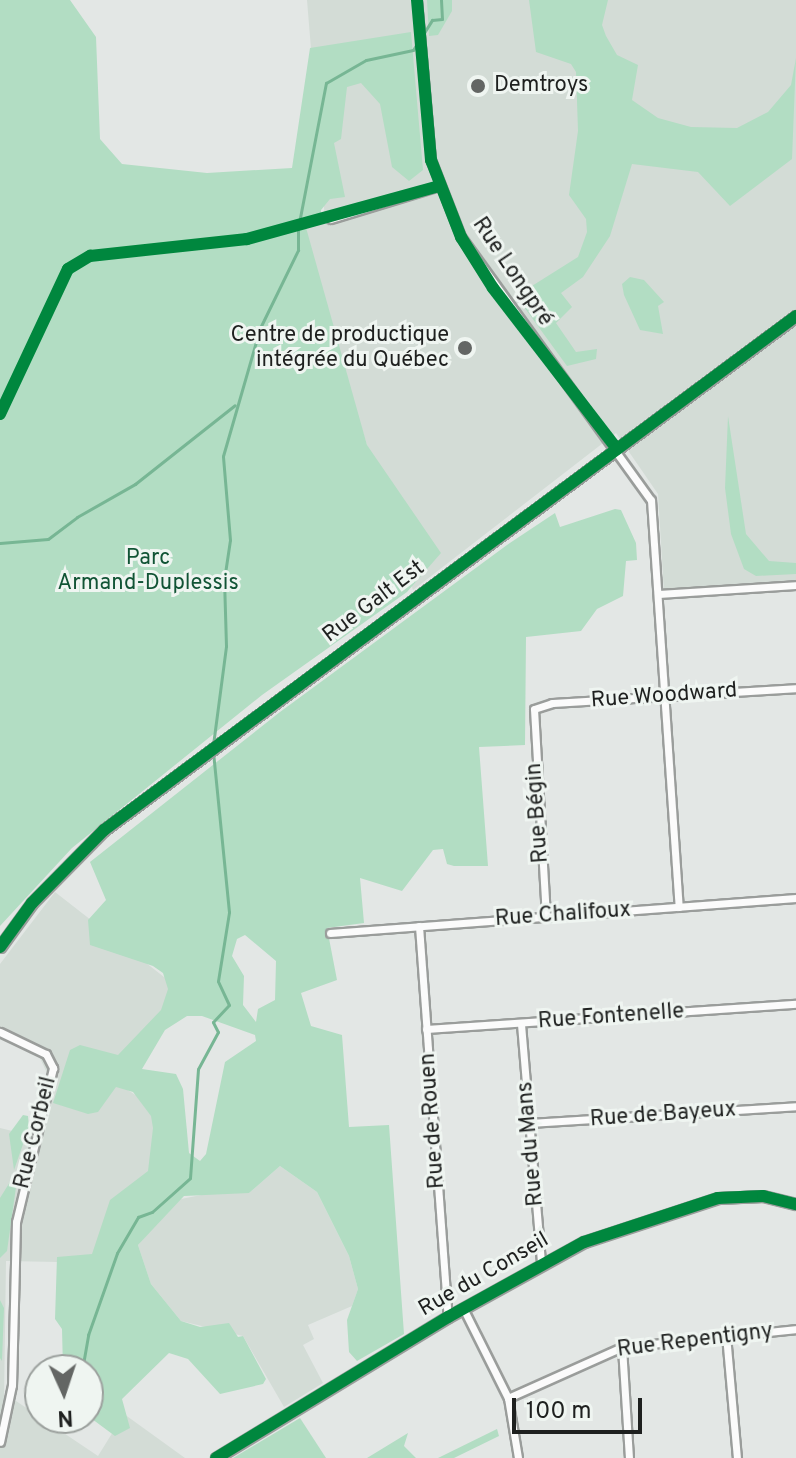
<!DOCTYPE html>
<html>
<head>
<meta charset="utf-8">
<style>
	body { margin:0 }
	#map { position:relative; width:796px; height:1458px; overflow:hidden; background:#e3e7e5; font-family:Overpass,sans-serif }
	div>[style] { position:absolute }
	.built>* { inset:0; background:#d3dcd6 }
	.green>* { inset:0; background:#b2ddc3 }
	.stream>* { height:3px; margin:-1.5px; padding:0 1.5px; transform-origin:1.5px; border-radius:1.5px; background:#77b694 }
	.roads { filter:drop-shadow(2px 0 #9a9d9b) drop-shadow(-2px 0 #9a9d9b) drop-shadow(0 2px #9a9d9b) drop-shadow(0 -2px #9a9d9b) }
	.minor>* { height:7px; margin:-3.5px; padding:0 3.5px; transform-origin:3.5px; border-radius:3.5px; background:#fbfbfb }
	.tertiary>* { height:9px; margin:-4.5px; padding:0 4.5px; transform-origin:4.5px; border-radius:4.5px; background:#fbfbfb }
	.cycleway>* { height:12px; margin:-6px; padding:0 6px; transform-origin:6px; border-radius:6px; background:#00873e }
	.dots>* { width:22px; height:22px; translate:-50% -50%; box-sizing:border-box; border:4px solid #eff5f1; border-radius:50% }
	span { translate:-50% -50%; white-space:nowrap; text-align:center; line-height:1.15; -webkit-text-stroke:6px #eff5f1; paint-order:stroke }
	.poi-label { font-size:22px; color:#1e201f }
	.left { translate:0 -50%; text-align:left }
	.right { translate:-100% -50%; text-align:right }
	.street-label { font-size:22px; color:#1e201f }
	.park-label { font-size:22px; color:#115435 }
	.north { position:absolute; left:24px; top:1354px; width:80px; height:80px; box-sizing:border-box; background:#eff5f1; border:2px solid #9ba09d; border-radius:50%; rotate:177deg; font-size:22px; font-weight:700; line-height:32px; text-align:center; color:#1e201f }
	.north::after { content:''; display:block; margin:auto; width:28px; height:36px; background:#636664; clip-path:polygon(50% 0,100% 100%,50% 72%,0 100%) }
	.scale { position:absolute; left:512px; top:1398px; width:130px; height:36px; box-sizing:border-box; border:4px solid #1e201f; border-top:0; padding-left:10px; font-size:24px; line-height:28px; white-space:nowrap; color:#1e201f; -webkit-text-stroke:6px #eff5f1; paint-order:stroke }
</style>
</head>
<body>
<div id="map">
	<div class="built">
		<div style="clip-path:polygon(307px 0,796px 0,796px 582px,664px 592px,658px 494px,616px 433px,413px 590px,298px 228px,325px 220px)"></div>
		<div style="clip-path:polygon(55px 892px,182px 991px,105px 1075px,187px 1129px,109px 1263px,6px 1261px,4px 1400px,16px 1401px,98px 1456px,124px 1414px,185px 1458px,0 1458px,0 1128px,29px 1135px,47px 1073px,39px 1056px,0 1039px,0 964px)"></div>
		<div style="clip-path:polygon(280px 1166px,317px 1192px,349px 1256px,358px 1289px,352px 1306px,308px 1325px,314px 1339px,303px 1345px,323px 1383px,284px 1407px,243px 1336px,181px 1321px,151px 1284px,138px 1245px,176px 1200px,221px 1191px,249px 1193px)"></div>
	</div>
	<div class="green">
		<div style="clip-path:polygon(0 0,70px 0,96px 37px,100px 139px,122px 164px,207px 173px,292px 168px,310px 48px,411px 32px,423px 170px,409px 181px,392px 167px,380px 104px,361px 83px,347px 87px,341px 139px,334px 143px,345px 197px,330px 199px,321px 210px,321px 219px,305px 224px,367px 445px,441px 553px,407px 592px,262px 695px,72px 848px,0 926px)"></div>
		<div style="clip-path:polygon(427px 0,452px 0,452px 11px,438px 35px,429px 36px)"></div>
		<div style="clip-path:polygon(529px 0,608px 0,602px 25px,606px 36px,617px 55px,638px 65px,632px 100px,658px 118px,691px 127px,737px 128px,768px 112px,791px 85px,796px 58px,792px 159px,730px 206px,698px 172px,632px 164px,610px 236px,583px 277px,561px 293px,572px 307px,556px 323px,576px 352px,597px 349px,596px 359px,567px 366px,516px 296px,578px 257px,587px 232px,586px 219px,569px 195px,578px 131px,576px 72px,571px 64px,536px 52px)"></div>
		<div style="clip-path:polygon(630px 277px,644px 280px,664px 302px,658px 306px,663px 334px,640px 330px,624px 295px,622px 284px)"></div>
		<div style="clip-path:polygon(728px 416px,746px 534px,769px 561px,796px 563px,796px 574px,756px 576px,744px 569px,731px 534px,725px 488px)"></div>
		<div style="clip-path:polygon(evenodd,615px 509px,621px 510px,636px 543px,637px 560px,626px 561px,623px 596px,597px 609px,581px 631px,526px 637px,525px 745px,479px 747px,488px 866px,454px 866px,447px 864px,443px 849px,433px 850px,402px 891px,360px 878px,364px 923px,327px 928px,337px 980px,301px 993px,311px 1026px,342px 1035px,349px 1127px,389px 1125px,404px 1334px,357px 1361px,349px 1352px,347px 1320px,358px 1289px,349px 1256px,317px 1192px,280px 1166px,249px 1193px,184px 1196px,138px 1245px,151px 1284px,181px 1321px,200px 1327px,229px 1323px,238px 1337px,243px 1336px,266px 1379px,263px 1384px,220px 1394px,188px 1359px,169px 1353px,122px 1399px,130px 1428px,115px 1436px,88px 1416px,88px 1370px,63px 1370px,62px 1329px,55px 1319px,57px 1257px,92px 1254px,110px 1200px,148px 1171px,153px 1128px,151px 1116px,133px 1092px,116px 1087px,98px 1112px,88px 1114px,53px 1103px,70px 1050px,80px 1045px,118px 1055px,161px 1010px,168px 989px,163px 973px,153px 966px,90px 945px,88px 920px,106px 900px,90px 862px,280px 712px,507px 545px,555px 513px,560px 527px,615px 509px,245px 935px,276px 961px,275px 1000px,258px 1009px,256px 1022px,243px 1005px,244px 976px,232px 956px,237px 939px,245px 935px,615px 509px,187px 1016px,202px 1016px,255px 1035px,256px 1041px,225px 1062px,206px 1154px,200px 1161px,189px 1153px,183px 1089px,176px 1074px,142px 1069px,165px 1030px,187px 1016px)"></div>
		<div style="clip-path:polygon(23px 1115px,28px 1116px,29px 1127px,14px 1170px,9px 1134px)"></div>
		<div style="clip-path:polygon(10px 1182px,16px 1187px,7px 1251px,0 1258px,0 1198px)"></div>
		<div style="clip-path:polygon(0 1300px,4px 1308px,2px 1361px,0 1358px)"></div>
		<div style="clip-path:polygon(300px 1418px,326px 1458px,233px 1458px)"></div>
		<div style="clip-path:polygon(497px 1429px,499px 1436px,454px 1458px,438px 1458px)"></div>
		<div style="clip-path:polygon(408px 1433px,404px 1446px,416px 1458px,367px 1458px)"></div>
	</div>
	<div class="stream">
		<div style="left:422px;top:36px;width:19px;rotate:-58deg"></div>
		<div style="left:432px;top:20px;width:10px;rotate:-6deg"></div>
		<div style="left:442px;top:19px;width:19px;rotate:-93deg"></div>
		<div style="left:0;top:543px;width:48px;rotate:-4.8deg"></div>
		<div style="left:48px;top:539px;width:36px;rotate:-37deg"></div>
		<div style="left:77px;top:517px;width:67px;rotate:-29.6deg"></div>
		<div style="left:135px;top:484px;width:127px;rotate:-38.3deg"></div>
		<div style="left:213px;top:745px;width:100px;rotate:-82.5deg"></div>
		<div style="left:226px;top:646px;width:66px;rotate:-91.7deg"></div>
		<div style="left:224px;top:580px;width:40px;rotate:-81.5deg"></div>
		<div style="left:230px;top:540px;width:84px;rotate:-94.8deg"></div>
		<div style="left:223px;top:456px;width:133px;rotate:-73.9deg"></div>
		<div style="left:260px;top:328px;width:87px;rotate:-64deg"></div>
		<div style="left:298px;top:250px;width:22px;rotate:-90deg"></div>
		<div style="left:298px;top:228px;width:148px;rotate:-79.1deg"></div>
		<div style="left:326px;top:83px;width:46px;rotate:-29.9deg"></div>
		<div style="left:366px;top:60px;width:48px;rotate:-12deg"></div>
		<div style="left:413px;top:50px;width:9px;rotate:-58deg"></div>
		<div style="left:82px;top:1370px;width:36px;rotate:-80deg"></div>
		<div style="left:88px;top:1335px;width:87px;rotate:-70.5deg"></div>
		<div style="left:117px;top:1253px;width:42px;rotate:-59.7deg"></div>
		<div style="left:138px;top:1217px;width:15px;rotate:-20deg"></div>
		<div style="left:152px;top:1212px;width:51px;rotate:-41.8deg"></div>
		<div style="left:190px;top:1178px;width:109px;rotate:-85.8deg"></div>
		<div style="left:198px;top:1069px;width:42px;rotate:-61.6deg"></div>
		<div style="left:218px;top:1032px;width:11px;rotate:-117deg"></div>
		<div style="left:213px;top:1022px;width:23px;rotate:-47deg"></div>
		<div style="left:229px;top:1005px;width:26px;rotate:-115deg"></div>
		<div style="left:218px;top:981px;width:70px;rotate:-80.9deg"></div>
		<div style="left:229px;top:912px;width:161px;rotate:-95.7deg"></div>
	</div>
	<div class="roads">
		<div class="minor">
			<div style="left:417px;top:0;width:161px;rotate:85deg"></div>
			<div style="left:431px;top:160px;width:83px;rotate:68.7deg"></div>
			<div style="left:461px;top:237px;width:324px;rotate:54.2deg"></div>
			<div style="left:651px;top:500px;width:408px;rotate:86.1deg"></div>
			<div style="left:331px;top:219px;width:113px;rotate:-17deg"></div>
			<div style="left:658px;top:594px;width:138px;rotate:-3.7deg"></div>
			<div style="left:546px;top:917px;width:208px;rotate:-93.3deg"></div>
			<div style="left:534px;top:709px;width:19px;rotate:-18deg"></div>
			<div style="left:552px;top:703px;width:244px;rotate:-3.5deg"></div>
			<div style="left:419px;top:926px;width:392px;rotate:85.8deg"></div>
			<div style="left:330px;top:933px;width:467px;rotate:-4.3deg"></div>
			<div style="left:521px;top:1024px;width:241px;rotate:85.2deg"></div>
			<div style="left:426px;top:1029px;width:371px;rotate:-3.9deg"></div>
			<div style="left:0;top:1032px;width:51px;rotate:25.6deg"></div>
			<div style="left:46px;top:1054px;width:16px;rotate:63deg"></div>
			<div style="left:53px;top:1068px;width:158px;rotate:103.5deg"></div>
			<div style="left:16px;top:1222px;width:163px;rotate:91.4deg"></div>
			<div style="left:12px;top:1385px;width:58px;rotate:101.9deg"></div>
			<div style="left:529px;top:1123px;width:268px;rotate:-3.6deg"></div>
			<div style="left:463px;top:1308px;width:101px;rotate:63.4deg"></div>
			<div style="left:508px;top:1398px;width:61px;rotate:80.5deg"></div>
			<div style="left:726px;top:1335px;width:123px;rotate:84.9deg"></div>
			<div style="left:622px;top:1347px;width:111px;rotate:86.4deg"></div>
			<div style="left:508px;top:1398px;width:125px;rotate:-24.1deg"></div>
			<div style="left:622px;top:1347px;width:175px;rotate:-5.9deg"></div>
		</div>
		<div class="tertiary">
			<div style="left:0;top:947px;width:54px;rotate:-54deg"></div>
			<div style="left:32px;top:903px;width:103px;rotate:-45.4deg"></div>
			<div style="left:104px;top:830px;width:862px;rotate:-36.6deg"></div>
			<div style="left:216px;top:1458px;width:271px;rotate:-31.3deg"></div>
			<div style="left:448px;top:1317px;width:155px;rotate:-28.9deg"></div>
			<div style="left:584px;top:1242px;width:141px;rotate:-18.2deg"></div>
			<div style="left:718px;top:1198px;width:45px;rotate:-2.5deg"></div>
			<div style="left:763px;top:1196px;width:34px;rotate:14deg"></div>
		</div>
	</div>
	<div class="cycleway">
		<div style="left:417px;top:0;width:161px;rotate:85deg"></div>
		<div style="left:431px;top:160px;width:83px;rotate:68.7deg"></div>
		<div style="left:461px;top:237px;width:60px;rotate:57.9deg"></div>
		<div style="left:493px;top:288px;width:203px;rotate:52.4deg"></div>
		<div style="left:0;top:414px;width:160px;rotate:-64.9deg"></div>
		<div style="left:68px;top:269px;width:26px;rotate:-31deg"></div>
		<div style="left:90px;top:256px;width:158px;rotate:-6.2deg"></div>
		<div style="left:247px;top:239px;width:199px;rotate:-15.4deg"></div>
		<div style="left:0;top:947px;width:54px;rotate:-54deg"></div>
		<div style="left:32px;top:903px;width:103px;rotate:-45.4deg"></div>
		<div style="left:104px;top:830px;width:862px;rotate:-36.6deg"></div>
		<div style="left:216px;top:1458px;width:271px;rotate:-31.3deg"></div>
		<div style="left:448px;top:1317px;width:155px;rotate:-28.9deg"></div>
		<div style="left:584px;top:1242px;width:141px;rotate:-18.2deg"></div>
		<div style="left:718px;top:1198px;width:45px;rotate:-2.5deg"></div>
		<div style="left:763px;top:1196px;width:34px;rotate:14deg"></div>
	</div>
	<div class="dots">
		<div style="left:478px;top:86px;background:#636664"></div>
		<div style="left:465px;top:348px;background:#636664"></div>
	</div>
	<div class="poi-label">
		<span class="left" style="left:494px;top:86px">Demtroys</span>
		<span class="right" style="left:449px;top:348px">Centre de productique<br>intégrée du Québec</span>
	</div>
	<div class="street-label">
		<span style="left:512px;top:272px;rotate:56deg">Rue Longpré</span>
		<span style="left:374px;top:602px;rotate:-37deg">Rue Galt Est</span>
		<span style="left:664px;top:696px;rotate:-4deg">Rue Woodward</span>
		<span style="left:538px;top:813px;rotate:-94deg">Rue Bégin</span>
		<span style="left:563px;top:915px;rotate:-4deg">Rue Chalifoux</span>
		<span style="left:611px;top:1017px;rotate:-4deg">Rue Fontenelle</span>
		<span style="left:663px;top:1115px;rotate:-4deg">Rue de Bayeux</span>
		<span style="left:433px;top:1121px;rotate:-94deg">Rue de Rouen</span>
		<span style="left:36px;top:1133px;rotate:-76deg">Rue Corbeil</span>
		<span style="left:531px;top:1144px;rotate:-95deg">Rue du Mans</span>
		<span style="left:484px;top:1275px;rotate:-30deg">Rue du Conseil</span>
		<span style="left:695px;top:1341px;rotate:-7deg">Rue Repentigny</span>
	</div>
	<div class="park-label">
		<span style="left:148px;top:571px">Parc<br>Armand-Duplessis</span>
	</div>
	<div class="north">N</div>
	<div class="scale">100 m</div>
</div>
</body>
</html>
